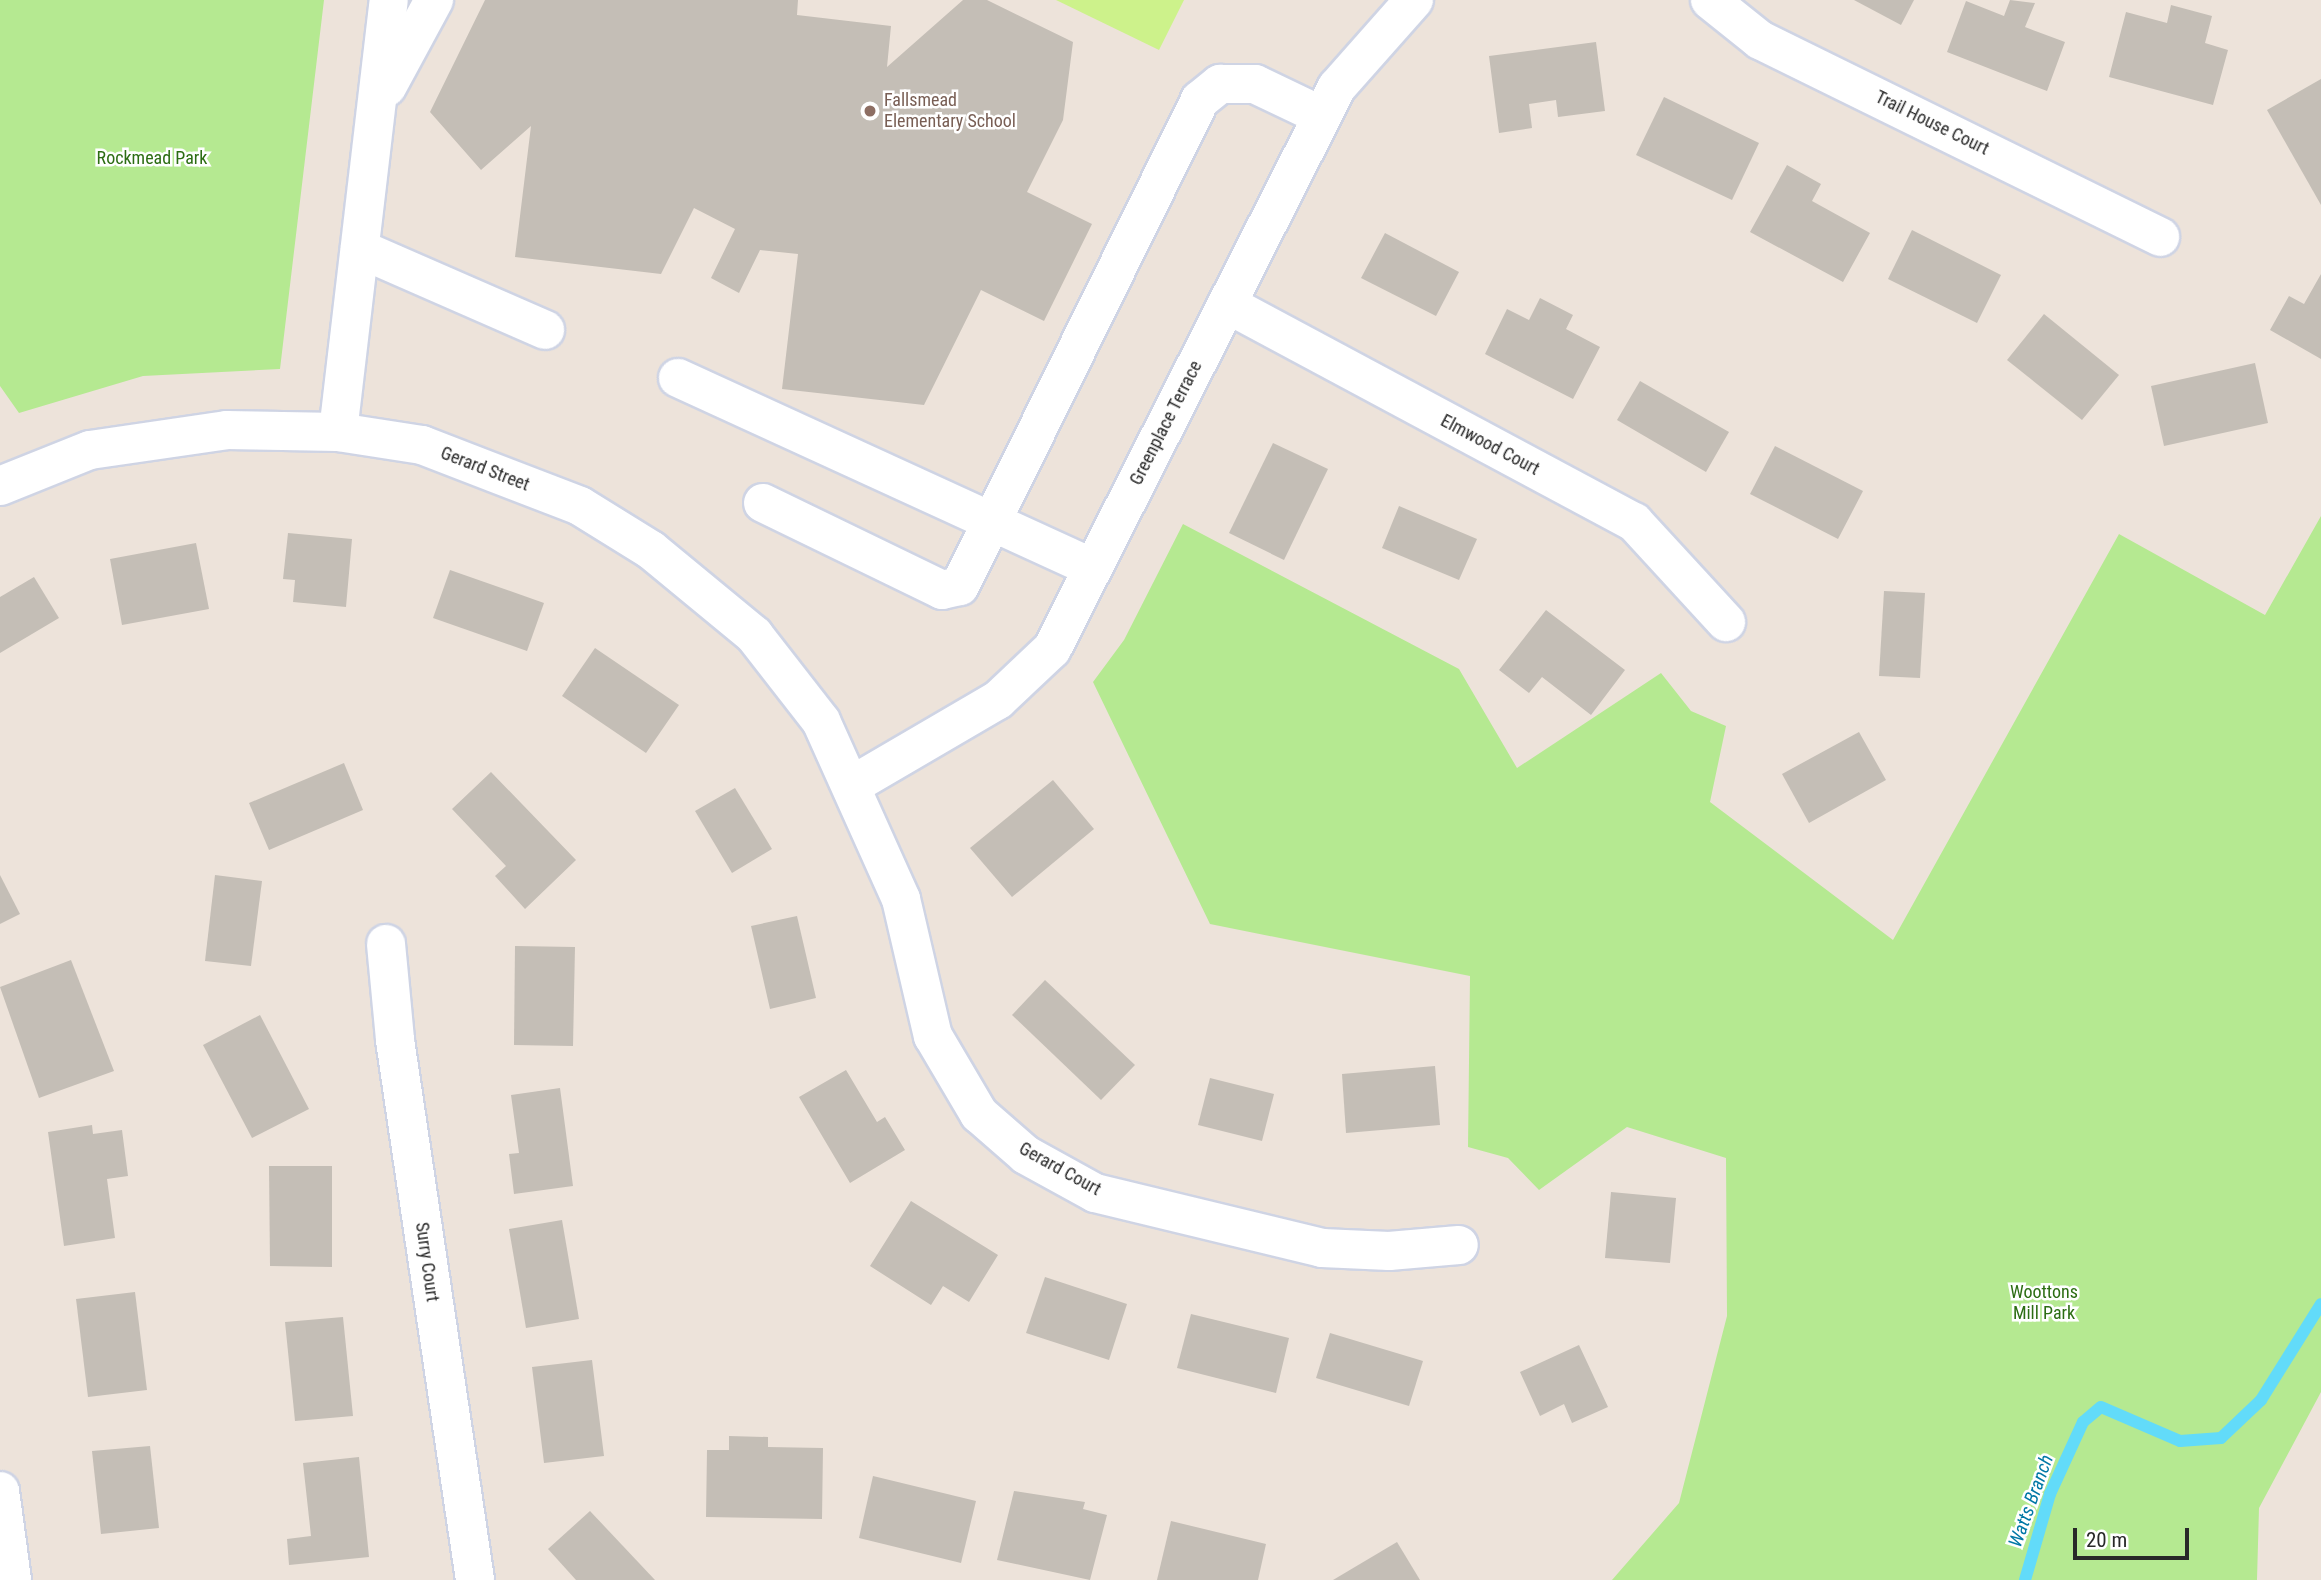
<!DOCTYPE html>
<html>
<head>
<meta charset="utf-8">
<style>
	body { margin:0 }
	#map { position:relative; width:2321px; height:1580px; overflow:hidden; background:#ede3da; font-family:"Roboto Condensed",sans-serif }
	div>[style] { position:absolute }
	.green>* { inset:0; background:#b5e991 }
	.pitch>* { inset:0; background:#cdf28b }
	.stream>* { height:12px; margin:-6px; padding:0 6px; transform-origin:6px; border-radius:6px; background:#62dbf9 }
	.building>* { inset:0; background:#c4beb6 }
	.roads { filter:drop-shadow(2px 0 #cfd4e4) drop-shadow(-2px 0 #cfd4e4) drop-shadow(0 2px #cfd4e4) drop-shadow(0 -2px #cfd4e4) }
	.minor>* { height:38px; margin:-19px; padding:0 19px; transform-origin:19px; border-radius:19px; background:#fff }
	.dots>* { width:19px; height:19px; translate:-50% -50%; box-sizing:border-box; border:4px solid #fff; border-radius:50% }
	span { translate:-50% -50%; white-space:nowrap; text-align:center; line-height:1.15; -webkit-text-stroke:5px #fff; paint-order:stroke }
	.education-label { font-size:18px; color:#785e54 }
	.left { translate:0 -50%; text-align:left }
	.street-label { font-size:18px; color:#292929 }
	.park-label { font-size:18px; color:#2c6d13 }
	.water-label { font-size:19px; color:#0178a6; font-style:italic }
	.scale { position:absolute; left:2073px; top:1528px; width:116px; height:32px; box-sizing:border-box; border:4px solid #292929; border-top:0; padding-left:9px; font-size:21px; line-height:24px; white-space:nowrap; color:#292929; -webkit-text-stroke:5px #fff; paint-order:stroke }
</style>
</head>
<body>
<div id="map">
	<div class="green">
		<div style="clip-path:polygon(0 0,324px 0,280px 369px,143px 376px,19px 413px,0 386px)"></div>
		<div style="clip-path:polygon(2321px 516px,2321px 1392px,2259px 1508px,2257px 1580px,1612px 1580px,1679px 1503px,1727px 1316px,1726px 1158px,1627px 1127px,1539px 1190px,1508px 1158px,1468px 1147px,1470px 976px,1210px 924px,1093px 682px,1124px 640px,1183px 524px,1459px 669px,1517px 768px,1661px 673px,1691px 711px,1726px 726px,1710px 802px,1893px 940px,2119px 534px,2265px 615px)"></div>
	</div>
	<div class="pitch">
		<div style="clip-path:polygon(1056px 0,1184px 0,1159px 50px)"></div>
	</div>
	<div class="stream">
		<div style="left:2025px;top:1580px;width:90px;rotate:-73.8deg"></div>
		<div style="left:2050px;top:1494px;width:79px;rotate:-65.4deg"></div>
		<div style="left:2083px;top:1422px;width:23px;rotate:-40deg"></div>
		<div style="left:2101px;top:1407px;width:86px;rotate:23.3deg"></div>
		<div style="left:2180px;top:1441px;width:41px;rotate:-4.2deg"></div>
		<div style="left:2221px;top:1438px;width:55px;rotate:-43.5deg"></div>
		<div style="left:2261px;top:1400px;width:113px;rotate:-58deg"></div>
	</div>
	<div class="building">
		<div style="clip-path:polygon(485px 0,798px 0,797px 15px,891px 26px,887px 67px,963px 0,987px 0,1073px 42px,1063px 120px,1027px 192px,1092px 224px,1044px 321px,981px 290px,924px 405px,782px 389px,798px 254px,760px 250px,739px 293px,711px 278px,735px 229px,694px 208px,661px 274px,515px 257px,531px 126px,481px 170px,430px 112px)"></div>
		<div style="clip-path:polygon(1854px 0,1914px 0,1901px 25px)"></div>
		<div style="clip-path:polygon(2010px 0,2035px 3px,2025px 27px,2065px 42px,2047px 91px,1947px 52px,1966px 1px,2004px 16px)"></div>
		<div style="clip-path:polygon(2171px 5px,2212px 16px,2205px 43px,2228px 50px,2213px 105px,2109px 77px,2126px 12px,2167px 23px)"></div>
		<div style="clip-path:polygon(1596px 42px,1605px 111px,1558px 117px,1556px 100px,1529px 104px,1532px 128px,1499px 133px,1489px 56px)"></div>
		<div style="clip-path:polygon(2321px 79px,2321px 205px,2267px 110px)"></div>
		<div style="clip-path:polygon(1664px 97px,1759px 143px,1732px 200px,1636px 155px)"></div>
		<div style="clip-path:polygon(1787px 165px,1821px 184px,1812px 201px,1870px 233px,1843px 282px,1750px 232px)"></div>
		<div style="clip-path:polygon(1912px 230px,2001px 275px,1977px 323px,1888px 279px)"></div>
		<div style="clip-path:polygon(1385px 233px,1459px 272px,1436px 316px,1361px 278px)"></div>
		<div style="clip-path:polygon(2321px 274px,2321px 359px,2270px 330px,2289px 296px,2304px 304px)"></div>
		<div style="clip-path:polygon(1540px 298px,1573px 315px,1566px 329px,1600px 347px,1573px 399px,1485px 354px,1507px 309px,1529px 320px)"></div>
		<div style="clip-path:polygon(2044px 314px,2119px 375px,2082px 420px,2007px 360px)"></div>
		<div style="clip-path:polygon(2255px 363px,2268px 423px,2164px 446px,2151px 386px)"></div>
		<div style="clip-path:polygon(1640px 381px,1729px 432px,1706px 472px,1617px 420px)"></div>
		<div style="clip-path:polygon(1273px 443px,1328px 469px,1284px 560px,1229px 533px)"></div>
		<div style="clip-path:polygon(1775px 446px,1863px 491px,1838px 539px,1750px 494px)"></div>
		<div style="clip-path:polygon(1399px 506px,1477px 539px,1459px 580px,1382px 548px)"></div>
		<div style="clip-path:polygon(288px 533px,352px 539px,346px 607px,293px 602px,295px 580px,283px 579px)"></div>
		<div style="clip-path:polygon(196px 543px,209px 609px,122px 625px,110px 559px)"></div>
		<div style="clip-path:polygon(450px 570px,544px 603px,527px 651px,433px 618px)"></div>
		<div style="clip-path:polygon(34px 577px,59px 618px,0 653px,0 597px)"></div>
		<div style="clip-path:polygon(1884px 591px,1925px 593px,1920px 678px,1879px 676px)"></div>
		<div style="clip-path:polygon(1546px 610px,1625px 670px,1591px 715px,1542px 677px,1529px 693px,1499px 670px)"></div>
		<div style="clip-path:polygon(595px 648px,679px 705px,646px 753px,562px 696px)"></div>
		<div style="clip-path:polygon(1859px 732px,1886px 780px,1809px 823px,1782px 774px)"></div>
		<div style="clip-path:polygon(344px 763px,363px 810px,269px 850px,249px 803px)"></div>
		<div style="clip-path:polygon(491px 772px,576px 860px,525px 909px,495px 876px,506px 866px,452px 809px)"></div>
		<div style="clip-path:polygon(1053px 780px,1094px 829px,1012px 897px,970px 848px)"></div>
		<div style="clip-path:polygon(735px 788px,772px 849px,732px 873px,695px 811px)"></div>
		<div style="clip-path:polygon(0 875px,20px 914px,0 924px)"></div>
		<div style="clip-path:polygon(215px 875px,262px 881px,251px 966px,205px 961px)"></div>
		<div style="clip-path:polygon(797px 916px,816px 998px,770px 1009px,751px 926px)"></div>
		<div style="clip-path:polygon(515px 946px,575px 947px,573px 1046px,514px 1045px)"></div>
		<div style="clip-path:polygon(71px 960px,114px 1071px,39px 1098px,0 987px)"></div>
		<div style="clip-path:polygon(1045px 980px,1135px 1065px,1101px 1100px,1012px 1015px)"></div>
		<div style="clip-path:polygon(260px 1015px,309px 1109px,252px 1138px,203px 1045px)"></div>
		<div style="clip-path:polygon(1435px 1066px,1440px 1125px,1346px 1133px,1342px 1074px)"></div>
		<div style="clip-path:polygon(846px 1070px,877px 1122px,885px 1117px,905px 1150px,850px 1183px,799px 1097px)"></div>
		<div style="clip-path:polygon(1210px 1078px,1274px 1094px,1262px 1141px,1198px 1125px)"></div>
		<div style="clip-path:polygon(560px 1088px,573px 1186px,514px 1194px,509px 1154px,519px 1153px,511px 1095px)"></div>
		<div style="clip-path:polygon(92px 1125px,93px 1134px,122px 1130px,128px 1176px,107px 1179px,115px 1238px,64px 1246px,48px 1132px)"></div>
		<div style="clip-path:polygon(269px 1166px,332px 1166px,332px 1267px,270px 1266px)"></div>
		<div style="clip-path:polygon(1611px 1192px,1676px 1198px,1670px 1263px,1605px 1258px)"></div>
		<div style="clip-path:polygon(911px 1201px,998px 1255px,969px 1302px,943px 1286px,931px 1305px,870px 1266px)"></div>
		<div style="clip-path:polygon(562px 1220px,579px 1319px,526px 1328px,509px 1229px)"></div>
		<div style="clip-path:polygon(1045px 1277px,1127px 1304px,1109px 1360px,1026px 1333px)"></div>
		<div style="clip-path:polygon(135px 1292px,147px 1390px,88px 1397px,76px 1299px)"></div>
		<div style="clip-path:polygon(1191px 1314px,1289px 1338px,1276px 1393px,1177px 1368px)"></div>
		<div style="clip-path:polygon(343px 1317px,353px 1416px,295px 1421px,285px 1322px)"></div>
		<div style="clip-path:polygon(1330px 1333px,1423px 1361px,1409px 1406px,1316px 1378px)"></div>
		<div style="clip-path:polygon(1579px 1345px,1608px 1407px,1572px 1423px,1564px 1404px,1540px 1416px,1520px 1372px)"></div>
		<div style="clip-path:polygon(592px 1360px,604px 1456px,544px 1463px,532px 1367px)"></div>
		<div style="clip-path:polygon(729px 1436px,768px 1437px,768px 1447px,823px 1448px,822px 1519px,706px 1517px,707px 1450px,729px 1450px)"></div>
		<div style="clip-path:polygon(150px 1446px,159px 1528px,101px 1534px,92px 1451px)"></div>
		<div style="clip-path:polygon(359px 1457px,369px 1557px,289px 1565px,287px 1539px,311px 1536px,303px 1463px)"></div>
		<div style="clip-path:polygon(873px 1476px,976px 1501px,961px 1563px,859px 1538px)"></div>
		<div style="clip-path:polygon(1014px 1491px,1085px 1502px,1083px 1509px,1107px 1515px,1090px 1580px,997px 1560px)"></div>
		<div style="clip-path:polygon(590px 1511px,655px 1580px,576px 1580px,548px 1549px)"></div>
		<div style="clip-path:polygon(1171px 1521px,1266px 1544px,1258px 1580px,1157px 1580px)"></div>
		<div style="clip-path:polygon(1397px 1542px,1420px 1580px,1333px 1580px)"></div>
	</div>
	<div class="roads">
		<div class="minor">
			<div style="left:1710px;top:0;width:64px;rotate:38.7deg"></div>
			<div style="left:1760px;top:40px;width:446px;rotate:26.2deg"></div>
			<div style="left:387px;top:87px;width:99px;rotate:-61.6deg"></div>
			<div style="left:360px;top:249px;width:202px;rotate:23.6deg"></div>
			<div style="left:1227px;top:304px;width:462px;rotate:28.2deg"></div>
			<div style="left:1634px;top:522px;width:136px;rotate:47.4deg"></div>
			<div style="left:678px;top:378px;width:456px;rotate:24.6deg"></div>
			<div style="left:338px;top:432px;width:435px;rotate:-83.3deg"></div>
			<div style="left:0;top:486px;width:97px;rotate:-21.8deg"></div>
			<div style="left:90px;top:450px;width:138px;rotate:-8.3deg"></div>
			<div style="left:227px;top:430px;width:111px;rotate:1deg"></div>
			<div style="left:338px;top:432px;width:85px;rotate:8.8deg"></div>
			<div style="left:422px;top:445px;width:169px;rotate:21.1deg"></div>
			<div style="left:580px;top:506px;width:84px;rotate:31.8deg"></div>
			<div style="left:651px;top:550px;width:134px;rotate:39.5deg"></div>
			<div style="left:754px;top:635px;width:109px;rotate:52.1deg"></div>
			<div style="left:821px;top:721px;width:195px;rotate:65.8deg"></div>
			<div style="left:901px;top:899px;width:141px;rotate:76.9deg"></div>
			<div style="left:933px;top:1036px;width:91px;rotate:59.5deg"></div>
			<div style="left:979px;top:1114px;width:62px;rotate:41.1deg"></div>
			<div style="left:1026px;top:1155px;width:79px;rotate:28.8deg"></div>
			<div style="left:1095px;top:1193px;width:234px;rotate:13.6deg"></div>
			<div style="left:1322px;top:1248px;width:67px;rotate:2.6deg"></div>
			<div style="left:1389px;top:1251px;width:70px;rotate:-4.9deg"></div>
			<div style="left:763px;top:503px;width:199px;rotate:25.9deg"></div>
			<div style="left:942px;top:590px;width:18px;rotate:-13deg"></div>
			<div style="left:960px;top:586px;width:542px;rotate:-63.72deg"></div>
			<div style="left:1200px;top:100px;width:26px;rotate:-39deg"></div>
			<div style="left:1220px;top:84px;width:35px"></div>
			<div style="left:1255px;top:84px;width:74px;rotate:25.5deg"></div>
			<div style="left:854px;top:784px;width:167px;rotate:-30.3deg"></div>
			<div style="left:998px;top:700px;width:74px;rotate:-43.4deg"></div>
			<div style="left:1052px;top:649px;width:630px;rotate:-63.11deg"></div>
			<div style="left:1337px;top:87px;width:116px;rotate:-48.5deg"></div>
			<div style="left:386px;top:944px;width:96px;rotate:84.6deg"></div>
			<div style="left:395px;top:1040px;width:546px;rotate:81.57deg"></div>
			<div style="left:0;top:1491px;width:90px;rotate:82.3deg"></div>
		</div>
	</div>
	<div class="dots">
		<div style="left:870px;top:111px;background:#8d6e63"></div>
	</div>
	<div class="education-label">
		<span class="left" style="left:884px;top:111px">Fallsmead<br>Elementary School</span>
	</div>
	<div class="street-label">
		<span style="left:1932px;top:123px;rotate:26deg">Trail House Court</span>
		<span style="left:1166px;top:423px;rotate:-63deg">Greenplace Terrace</span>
		<span style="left:1490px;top:445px;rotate:28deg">Elmwood Court</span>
		<span style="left:485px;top:469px;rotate:21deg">Gerard Street</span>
		<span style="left:1060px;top:1169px;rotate:29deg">Gerard Court</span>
		<span style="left:427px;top:1262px;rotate:82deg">Surry Court</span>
	</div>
	<div class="park-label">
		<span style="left:152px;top:158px">Rockmead Park</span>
		<span style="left:2044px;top:1303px">Woottons<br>Mill Park</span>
	</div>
	<div class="water-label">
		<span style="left:2031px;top:1501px;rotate:-70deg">Watts Branch</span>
	</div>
	<div class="scale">20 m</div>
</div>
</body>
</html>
